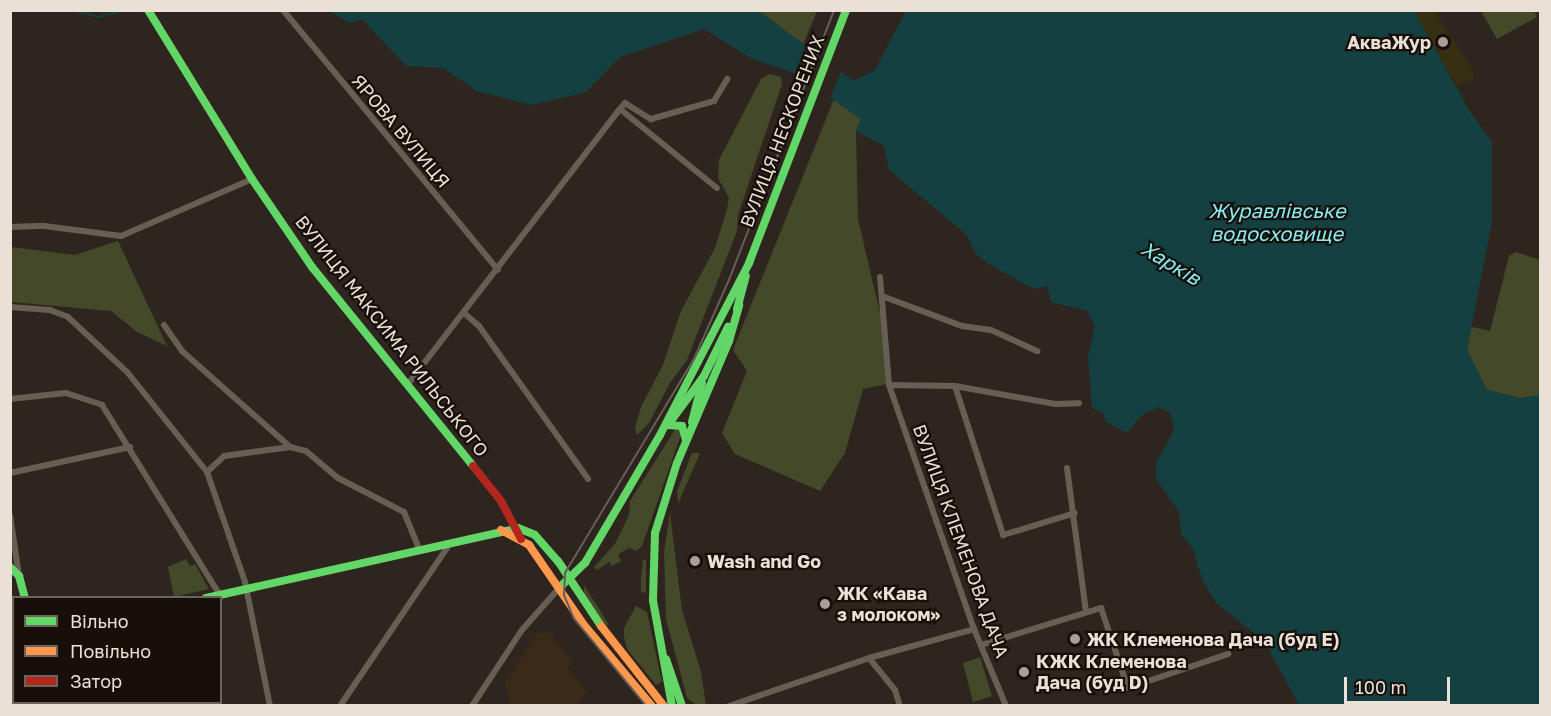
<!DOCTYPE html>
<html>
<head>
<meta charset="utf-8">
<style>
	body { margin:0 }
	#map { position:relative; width:1551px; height:716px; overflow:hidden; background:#2e261e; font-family:"Golos Text",sans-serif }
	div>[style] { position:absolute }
	.built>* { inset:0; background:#3c2a18 }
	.green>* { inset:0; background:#434929 }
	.sand>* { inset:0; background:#372f11 }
	.water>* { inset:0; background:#144041 }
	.pier>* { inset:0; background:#2e261e }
	.stream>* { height:2px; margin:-1px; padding:0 1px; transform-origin:1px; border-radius:1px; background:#144041 }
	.street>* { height:6px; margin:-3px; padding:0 3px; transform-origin:3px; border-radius:3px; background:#685f54 }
	.fast>* { height:8px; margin:-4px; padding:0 4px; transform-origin:4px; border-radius:4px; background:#63d668 }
	.slow>* { height:8px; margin:-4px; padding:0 4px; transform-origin:4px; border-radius:4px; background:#ff974d }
	.jam>* { height:8px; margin:-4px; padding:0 4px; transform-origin:4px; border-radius:4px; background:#b3261e }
	.tram>* { height:1.5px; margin:-0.75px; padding:0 0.75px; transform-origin:0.75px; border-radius:0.75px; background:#655e56 }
	.dots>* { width:16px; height:16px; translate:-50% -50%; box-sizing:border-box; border:3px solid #17100a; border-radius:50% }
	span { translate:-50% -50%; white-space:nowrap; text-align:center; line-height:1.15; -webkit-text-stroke:4.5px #17100a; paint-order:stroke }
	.poi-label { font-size:18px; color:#eae0d6; font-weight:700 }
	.right { translate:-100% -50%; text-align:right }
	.left { translate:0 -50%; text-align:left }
	.street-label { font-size:18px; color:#eae0d6 }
	.water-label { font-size:20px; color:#88ecf1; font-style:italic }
	.frame { position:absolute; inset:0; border:12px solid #eae0d6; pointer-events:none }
	.legend { position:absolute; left:12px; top:596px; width:210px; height:108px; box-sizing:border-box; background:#17100a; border:2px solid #6b635c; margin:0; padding:8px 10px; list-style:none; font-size:18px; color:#eae0d6 }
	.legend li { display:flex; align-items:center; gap:12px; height:30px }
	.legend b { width:30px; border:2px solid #6b635c }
	.scale { position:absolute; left:1344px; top:677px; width:106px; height:27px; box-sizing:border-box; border:3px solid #eae0d6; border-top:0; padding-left:8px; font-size:18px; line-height:21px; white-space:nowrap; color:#eae0d6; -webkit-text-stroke:4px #17100a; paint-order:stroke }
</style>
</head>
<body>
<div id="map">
	<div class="built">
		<div style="clip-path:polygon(548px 632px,572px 661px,567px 668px,586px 692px,577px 705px,511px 705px,505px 683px,537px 633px)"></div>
	</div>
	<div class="green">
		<div style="clip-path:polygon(759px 11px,817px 11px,803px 45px)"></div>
		<div style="clip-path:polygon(1481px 11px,1534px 11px,1537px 17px,1497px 39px)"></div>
		<div style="clip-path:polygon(769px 74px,781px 77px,782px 84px,738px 215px,737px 231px,687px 360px,670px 383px,649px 423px,637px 435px,635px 428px,641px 407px,663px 365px,681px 311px,715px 248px,727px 209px,729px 198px,718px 178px,719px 160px,761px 79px)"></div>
		<div style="clip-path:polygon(834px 99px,861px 119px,856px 131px,858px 219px,883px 326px,887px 384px,863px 389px,845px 453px,820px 491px,735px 454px,722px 433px,747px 371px,733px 350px)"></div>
		<div style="clip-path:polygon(118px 241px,167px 346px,137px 332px,111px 311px,11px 302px,11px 247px,75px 255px)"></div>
		<div style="clip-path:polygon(1516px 252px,1540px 260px,1540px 395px,1520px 398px,1487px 390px,1467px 350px,1468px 326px,1490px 331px,1509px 256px)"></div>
		<div style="clip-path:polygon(676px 428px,682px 432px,642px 546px,636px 551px,629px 548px,618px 554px,621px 561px,612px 566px,609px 562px,597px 570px,594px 567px,615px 544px,629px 515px,630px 501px)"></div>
		<div style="clip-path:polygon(692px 453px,700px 453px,678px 504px,677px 491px)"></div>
		<div style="clip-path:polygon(670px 513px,682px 610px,701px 672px,706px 705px,697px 705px,687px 698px,666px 619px,664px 552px)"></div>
		<div style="clip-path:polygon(186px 559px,190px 566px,195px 564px,209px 589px,174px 597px,168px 567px)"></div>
		<div style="clip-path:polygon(646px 559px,646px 593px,641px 592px,641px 577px,643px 560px)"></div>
		<div style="clip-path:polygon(584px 585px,608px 623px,607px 627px,584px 596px)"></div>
		<div style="clip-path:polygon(636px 606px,647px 612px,662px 682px,656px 685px,627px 649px,624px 637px,624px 628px)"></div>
		<div style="clip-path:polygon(980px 657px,992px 696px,973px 702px,963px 663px)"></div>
	</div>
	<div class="sand">
		<div style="clip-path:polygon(1414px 11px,1434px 11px,1472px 68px,1474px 79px,1457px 86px)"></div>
	</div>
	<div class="water">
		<div style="clip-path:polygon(329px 11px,759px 11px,854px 81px,875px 70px,906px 11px,1414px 11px,1469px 110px,1492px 142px,1492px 222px,1467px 350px,1487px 390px,1520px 398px,1540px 395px,1540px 705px,1299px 705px,1264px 641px,1216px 603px,1202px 579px,1193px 549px,1181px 533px,1179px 512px,1156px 479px,1156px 463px,1174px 430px,1170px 413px,1159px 407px,1142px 415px,1127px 433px,1106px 422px,1103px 413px,1092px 408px,1088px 356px,1095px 326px,1087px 311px,1051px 302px,1047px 286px,1034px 289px,990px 265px,975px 253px,967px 235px,889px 170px,884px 146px,856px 131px,861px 119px,794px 73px,752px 59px,704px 29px,620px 57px,586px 92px,532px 105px,477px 91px,443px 68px,406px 66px,362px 19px,350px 23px)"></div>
	</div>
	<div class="pier">
		<div style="clip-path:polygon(806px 44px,842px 69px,830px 99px,794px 76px)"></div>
	</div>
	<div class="stream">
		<div style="left:72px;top:10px;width:28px;rotate:15deg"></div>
		<div style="left:99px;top:17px;width:27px;rotate:-15deg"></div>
		<div style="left:136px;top:10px;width:9px;rotate:13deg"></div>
	</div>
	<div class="street">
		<div style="left:283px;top:10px;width:337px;rotate:50.4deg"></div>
		<div style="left:620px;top:109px;width:8px;rotate:-50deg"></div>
		<div style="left:625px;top:103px;width:31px;rotate:32deg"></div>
		<div style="left:651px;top:119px;width:66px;rotate:-15.9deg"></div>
		<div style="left:714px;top:101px;width:26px;rotate:-59deg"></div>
		<div style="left:10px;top:227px;width:34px;rotate:-2deg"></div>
		<div style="left:44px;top:226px;width:78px;rotate:7.4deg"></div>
		<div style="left:121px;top:236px;width:143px;rotate:-23.5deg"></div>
		<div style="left:880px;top:277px;width:108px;rotate:85.2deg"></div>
		<div style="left:889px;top:385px;width:258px;rotate:70.8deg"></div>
		<div style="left:974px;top:629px;width:83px;rotate:67.4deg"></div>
		<div style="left:882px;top:296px;width:85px;rotate:20.6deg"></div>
		<div style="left:962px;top:326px;width:29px;rotate:8deg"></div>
		<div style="left:991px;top:330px;width:51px;rotate:24.5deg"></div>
		<div style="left:10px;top:307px;width:40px;rotate:4.3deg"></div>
		<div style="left:50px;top:310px;width:19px;rotate:21deg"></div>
		<div style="left:68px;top:317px;width:82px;rotate:43deg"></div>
		<div style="left:128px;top:373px;width:127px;rotate:51.4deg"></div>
		<div style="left:207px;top:472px;width:116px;rotate:70.9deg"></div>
		<div style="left:245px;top:582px;width:126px;rotate:78.6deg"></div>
		<div style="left:464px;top:313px;width:20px;rotate:41deg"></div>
		<div style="left:479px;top:326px;width:188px;rotate:54.5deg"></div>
		<div style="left:164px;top:325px;width:32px;rotate:55deg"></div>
		<div style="left:182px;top:351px;width:144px;rotate:41.6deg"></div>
		<div style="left:408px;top:384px;width:347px;rotate:-52.4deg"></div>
		<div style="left:620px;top:109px;width:125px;rotate:39.2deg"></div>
		<div style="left:889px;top:385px;width:66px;rotate:0.9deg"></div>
		<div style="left:955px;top:386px;width:102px;rotate:10.2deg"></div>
		<div style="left:1055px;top:404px;width:24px;rotate:-2deg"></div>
		<div style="left:955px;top:386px;width:157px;rotate:72.1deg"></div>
		<div style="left:1003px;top:535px;width:75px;rotate:-17deg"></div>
		<div style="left:10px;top:399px;width:56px;rotate:-6.1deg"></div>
		<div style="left:66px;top:393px;width:38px;rotate:18deg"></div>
		<div style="left:102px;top:405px;width:224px;rotate:58.2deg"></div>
		<div style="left:1067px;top:468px;width:145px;rotate:82.5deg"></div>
		<div style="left:207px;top:472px;width:23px;rotate:-43deg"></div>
		<div style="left:224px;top:456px;width:67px;rotate:-7.8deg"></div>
		<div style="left:290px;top:447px;width:16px;rotate:14deg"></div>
		<div style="left:306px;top:451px;width:42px;rotate:40.2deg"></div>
		<div style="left:338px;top:478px;width:74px;rotate:27.3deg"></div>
		<div style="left:404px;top:512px;width:42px;rotate:67.7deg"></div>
		<div style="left:10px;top:473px;width:123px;rotate:-12.2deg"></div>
		<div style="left:10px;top:515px;width:62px;rotate:81.6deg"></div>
		<div style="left:10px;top:637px;width:4px"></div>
		<div style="left:981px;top:645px;width:126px;rotate:-17.1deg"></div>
		<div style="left:1101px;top:608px;width:84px;rotate:71.4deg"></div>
		<div style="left:1128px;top:688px;width:106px;rotate:-18.8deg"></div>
		<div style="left:869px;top:658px;width:41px;rotate:50.9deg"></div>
		<div style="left:895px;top:690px;width:17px;rotate:73deg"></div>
		<div style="left:49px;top:702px;width:4px;rotate:76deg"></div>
		<div style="left:161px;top:702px;width:4px;rotate:76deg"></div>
		<div style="left:340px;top:706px;width:194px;rotate:-55.9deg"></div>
		<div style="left:472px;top:706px;width:91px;rotate:-56.7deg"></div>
		<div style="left:522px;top:630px;width:57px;rotate:-48.5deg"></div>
		<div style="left:729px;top:706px;width:148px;rotate:-18.9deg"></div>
		<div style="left:869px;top:658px;width:109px;rotate:-15.4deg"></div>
	</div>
	<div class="fast">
		<div style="left:148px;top:10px;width:198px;rotate:58.4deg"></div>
		<div style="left:252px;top:179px;width:107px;rotate:55.7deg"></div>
		<div style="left:312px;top:267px;width:256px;rotate:51deg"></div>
		<div style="left:737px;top:309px;width:34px;rotate:-75deg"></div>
		<div style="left:692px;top:422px;width:40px;rotate:-75.6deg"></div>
		<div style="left:668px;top:425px;width:61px;rotate:-53.7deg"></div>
		<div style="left:704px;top:376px;width:55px;rotate:-63.9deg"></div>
		<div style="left:668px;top:425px;width:14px;rotate:4deg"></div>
		<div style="left:682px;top:426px;width:15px;rotate:74deg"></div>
		<div style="left:10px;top:567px;width:13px;rotate:45deg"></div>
		<div style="left:19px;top:576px;width:23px;rotate:75deg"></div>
		<div style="left:560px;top:587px;width:35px;rotate:-44deg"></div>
		<div style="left:585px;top:563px;width:148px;rotate:-59.6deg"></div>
		<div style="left:660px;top:435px;width:194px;rotate:-62.6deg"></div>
		<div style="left:749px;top:263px;width:271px;rotate:-69deg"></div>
		<div style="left:206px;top:598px;width:320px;rotate:-12.6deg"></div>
		<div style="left:518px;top:528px;width:18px;rotate:22deg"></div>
		<div style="left:535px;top:535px;width:35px;rotate:49deg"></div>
		<div style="left:558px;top:561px;width:78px;rotate:56.5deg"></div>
		<div style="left:666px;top:659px;width:50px;rotate:71.2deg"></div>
		<div style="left:672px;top:706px;width:108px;rotate:-100.2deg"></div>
		<div style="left:653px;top:600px;width:67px;rotate:-88.3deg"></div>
		<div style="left:655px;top:533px;width:73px;rotate:-72.6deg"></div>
		<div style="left:677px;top:463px;width:133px;rotate:-66.9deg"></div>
		<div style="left:729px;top:341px;width:37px;rotate:-74deg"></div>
	</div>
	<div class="slow">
		<div style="left:501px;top:530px;width:32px;rotate:28deg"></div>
		<div style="left:529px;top:545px;width:97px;rotate:55.5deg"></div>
		<div style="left:584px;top:625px;width:106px;rotate:50deg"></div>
		<div style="left:601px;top:626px;width:102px;rotate:51.8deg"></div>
	</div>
	<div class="jam">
		<div style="left:473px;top:466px;width:45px;rotate:51.3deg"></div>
		<div style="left:501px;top:501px;width:43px;rotate:62.2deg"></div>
	</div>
	<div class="tram">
		<div style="left:646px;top:706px;width:113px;rotate:-129.6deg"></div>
		<div style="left:574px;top:619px;width:26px;rotate:-113deg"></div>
		<div style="left:564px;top:595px;width:22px;rotate:-87deg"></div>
		<div style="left:565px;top:573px;width:250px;rotate:-58.9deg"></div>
		<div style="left:694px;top:359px;width:86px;rotate:-66.1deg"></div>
		<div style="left:729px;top:280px;width:290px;rotate:-68.7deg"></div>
	</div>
	<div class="dots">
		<div style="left:1443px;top:42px;background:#a89f96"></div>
		<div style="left:695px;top:561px;background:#a89f96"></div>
		<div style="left:825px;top:604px;background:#a89f96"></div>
		<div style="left:1075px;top:639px;background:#a89f96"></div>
		<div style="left:1024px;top:672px;background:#a89f96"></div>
	</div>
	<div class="poi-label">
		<span class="right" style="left:1431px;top:42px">АкваЖур</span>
		<span class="left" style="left:707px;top:561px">Wash and Go</span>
		<span class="left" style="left:837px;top:604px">ЖК «Кава<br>з молоком»</span>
		<span class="left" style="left:1087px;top:639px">ЖК Клеменова Дача (буд Е)</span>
		<span class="left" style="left:1036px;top:672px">КЖК Клеменова<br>Дача (буд D)</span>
	</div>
	<div class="street-label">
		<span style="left:401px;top:131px;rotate:50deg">ЯРОВА ВУЛИЦЯ</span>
		<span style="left:782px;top:131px;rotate:-69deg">ВУЛИЦЯ НЕСКОРЕНИХ</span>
		<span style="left:392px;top:336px;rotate:52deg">ВУЛИЦЯ МАКСИМА РИЛЬСЬКОГО</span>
		<span style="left:961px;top:541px;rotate:70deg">ВУЛИЦЯ КЛЕМЕНОВА ДАЧА</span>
	</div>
	<div class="water-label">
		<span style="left:1277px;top:222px">Журавлівське<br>водосховище</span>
		<span style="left:1171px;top:263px;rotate:31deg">Харків</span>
	</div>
	<div class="frame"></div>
	<ul class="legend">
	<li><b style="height:8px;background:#63d668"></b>Вільно</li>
	<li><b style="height:8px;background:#ff974d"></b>Повільно</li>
	<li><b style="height:8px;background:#b3261e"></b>Затор</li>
	</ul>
	<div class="scale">100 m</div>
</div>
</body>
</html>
